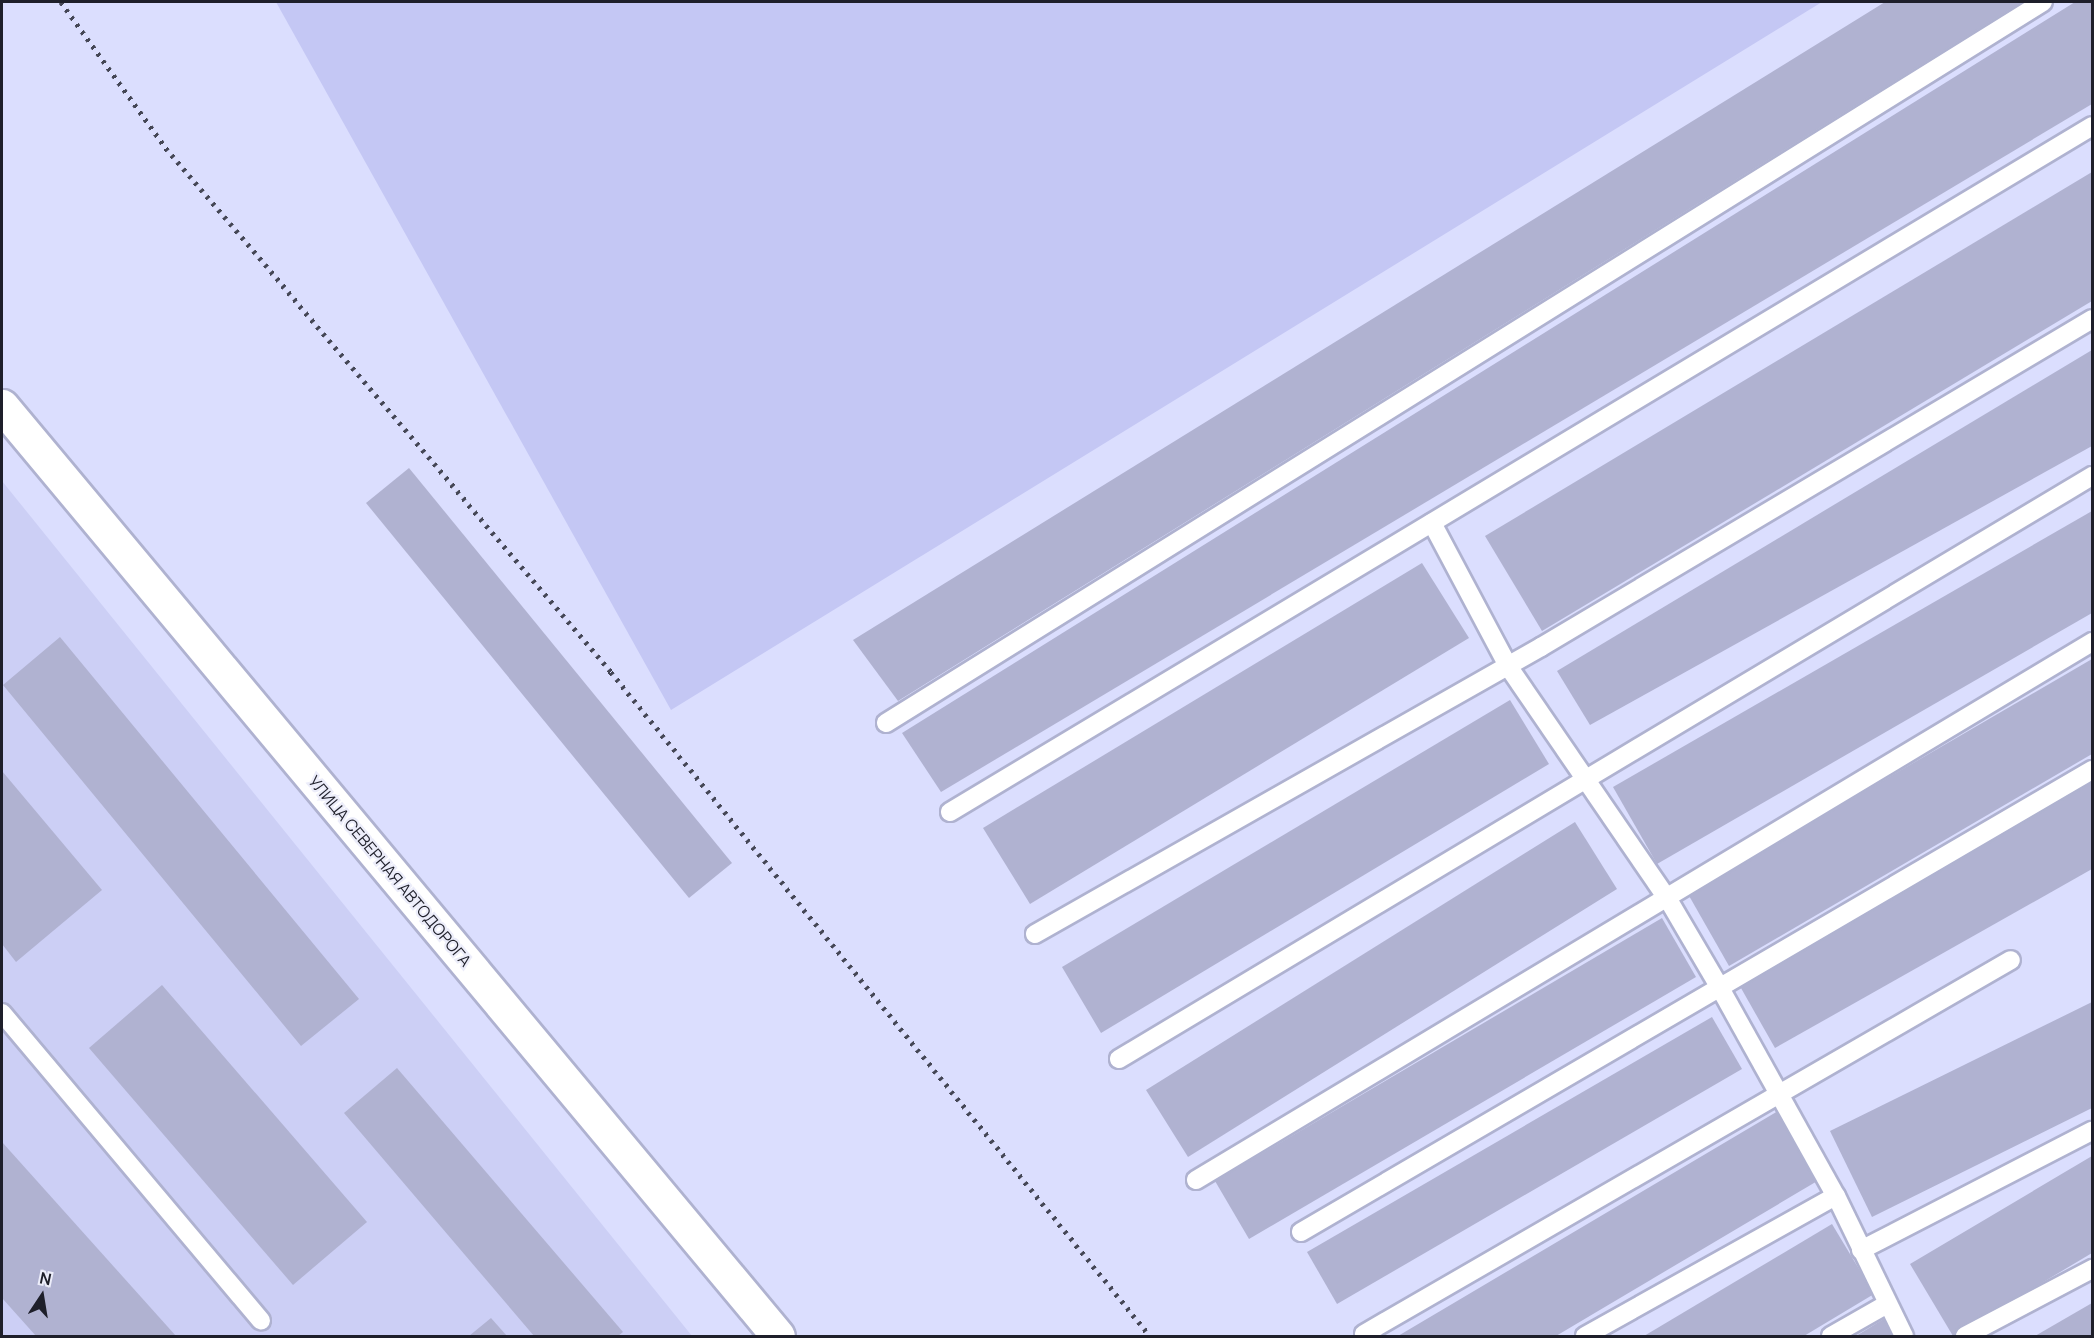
<!DOCTYPE html>
<html>
<head>
<meta charset="utf-8">
<style>
	body { margin:0 }
	#map { position:relative; width:2094px; height:1338px; overflow:hidden; background:#dbdefe; font-family:Manrope,sans-serif }
	div>[style] { position:absolute }
	.built>* { inset:0; background:#cccff5 }
	.green>* { inset:0; background:#c4c7f4 }
	.building>* { inset:0; background:#b0b2d1 }
	.roads { filter:drop-shadow(2px 0 #afb2d0) drop-shadow(-2px 0 #afb2d0) drop-shadow(0 2px #afb2d0) drop-shadow(0 -2px #afb2d0) }
	.service>* { height:18px; margin:-9px; padding:0 9px; transform-origin:9px; border-radius:9px; background:#fff }
	.secondary>* { height:33px; margin:-16.5px; padding:0 16.5px; transform-origin:16.5px; border-radius:16.5px; background:#fff }
	.rail>* { height:4.5px; margin-top:-2.25px; transform-origin:0; background:repeating-linear-gradient(90deg,#444655 0 3px,transparent 0 9px) }
	span { translate:-50% -50%; white-space:nowrap; text-align:center; line-height:1.15; -webkit-text-stroke:4.5px #ecedfa; paint-order:stroke }
	.street-label { font-size:16px; color:#1e1f2a }
	.frame { position:absolute; inset:0; border:3px solid #1e1f2a; pointer-events:none }
	.north { position:absolute; left:12px; top:1266px; width:60px; height:60px; -webkit-text-stroke:4px #ecedfa; paint-order:stroke; rotate:12deg; font-size:16px; font-weight:700; line-height:24px; text-align:center; color:#1e1f2a }
	.north::after { content:''; display:block; margin:auto; width:21px; height:27px; background:#1e1f2a; clip-path:polygon(50% 0,100% 100%,50% 72%,0 100%) }
</style>
</head>
<body>
<div id="map">
	<div class="built">
		<div style="clip-path:polygon(2px 481px,692px 1336px,2px 1336px)"></div>
	</div>
	<div class="green">
		<div style="clip-path:polygon(276px 2px,1822px 2px,671px 710px)"></div>
	</div>
	<div class="building">
		<div style="clip-path:polygon(1885px 2px,2022px 2px,898px 701px,853px 640px)"></div>
		<div style="clip-path:polygon(2075px 2px,2092px 2px,2092px 104px,941px 792px,902px 733px)"></div>
		<div style="clip-path:polygon(2092px 172px,2092px 301px,1542px 631px,1485px 536px)"></div>
		<div style="clip-path:polygon(2092px 350px,2092px 446px,1590px 725px,1557px 671px)"></div>
		<div style="clip-path:polygon(409px 468px,732px 863px,689px 898px,366px 503px)"></div>
		<div style="clip-path:polygon(2092px 511px,2092px 613px,1657px 864px,1613px 787px)"></div>
		<div style="clip-path:polygon(1422px 563px,1469px 638px,1030px 904px,983px 828px)"></div>
		<div style="clip-path:polygon(60px 637px,359px 999px,301px 1046px,3px 685px)"></div>
		<div style="clip-path:polygon(2092px 659px,2092px 754px,1729px 966px,1688px 894px)"></div>
		<div style="clip-path:polygon(1510px 700px,1549px 764px,1101px 1033px,1062px 967px)"></div>
		<div style="clip-path:polygon(2px 771px,102px 890px,16px 962px,2px 944px)"></div>
		<div style="clip-path:polygon(2092px 780px,2092px 869px,1775px 1048px,1737px 981px)"></div>
		<div style="clip-path:polygon(1575px 822px,1617px 889px,1188px 1157px,1146px 1090px)"></div>
		<div style="clip-path:polygon(1662px 918px,1696px 977px,1249px 1239px,1215px 1181px)"></div>
		<div style="clip-path:polygon(162px 985px,367px 1222px,293px 1285px,89px 1048px)"></div>
		<div style="clip-path:polygon(2092px 1002px,2092px 1108px,1872px 1217px,1830px 1131px)"></div>
		<div style="clip-path:polygon(1712px 1017px,1742px 1069px,1337px 1304px,1307px 1252px)"></div>
		<div style="clip-path:polygon(397px 1068px,623px 1332px,618px 1336px,534px 1336px,344px 1113px)"></div>
		<div style="clip-path:polygon(1778px 1111px,1819px 1180px,1556px 1336px,1398px 1336px)"></div>
		<div style="clip-path:polygon(2px 1142px,176px 1336px,36px 1336px,2px 1298px)"></div>
		<div style="clip-path:polygon(2092px 1156px,2092px 1253px,1953px 1336px,1910px 1264px)"></div>
		<div style="clip-path:polygon(1832px 1224px,1874px 1294px,1804px 1336px,1644px 1336px)"></div>
		<div style="clip-path:polygon(2092px 1303px,2092px 1336px,2035px 1336px)"></div>
		<div style="clip-path:polygon(1887px 1317px,1900px 1336px,1856px 1336px)"></div>
		<div style="clip-path:polygon(491px 1318px,507px 1336px,469px 1336px)"></div>
	</div>
	<div class="roads">
		<div class="service">
			<div style="left:1432px;top:523px;width:162px;rotate:62deg"></div>
			<div style="left:1508px;top:666px;width:285px;rotate:55.6deg"></div>
			<div style="left:1669px;top:901px;width:101px;rotate:59.6deg"></div>
			<div style="left:1720px;top:988px;width:238px;rotate:60.9deg"></div>
			<div style="left:1836px;top:1196px;width:156px;rotate:64.1deg"></div>
			<div style="left:886px;top:723px;width:1363px;rotate:-31.93deg"></div>
			<div style="left:950px;top:812px;width:1332px;rotate:-30.99deg"></div>
			<div style="left:1035px;top:934px;width:582px;rotate:-29.56deg"></div>
			<div style="left:1541px;top:647px;width:641px;rotate:-30.76deg"></div>
			<div style="left:2px;top:1013px;width:402px;rotate:49.9deg"></div>
			<div style="left:1119px;top:1059px;width:1134px;rotate:-30.93deg"></div>
			<div style="left:1196px;top:1180px;width:1045px;rotate:-30.98deg"></div>
			<div style="left:1301px;top:1232px;width:916px;rotate:-30.29deg"></div>
			<div style="left:1861px;top:1250px;width:260px;rotate:-27.3deg"></div>
			<div style="left:1364px;top:1334px;width:747px;rotate:-30.03deg"></div>
			<div style="left:1585px;top:1336px;width:287px;rotate:-29.2deg"></div>
			<div style="left:1831px;top:1336px;width:64px;rotate:-29.7deg"></div>
			<div style="left:1965px;top:1336px;width:144px;rotate:-27.8deg"></div>
		</div>
		<div class="secondary">
			<div style="left:2px;top:406px;width:1211px;rotate:50.16deg"></div>
		</div>
	</div>
	<div class="rail">
		<div style="left:61px;top:2px;width:180px;rotate:54.3deg"></div>
		<div style="left:166px;top:148px;width:687px;rotate:49.66deg"></div>
		<div style="left:611px;top:672px;width:855px;rotate:50.93deg"></div>
	</div>
	<div class="street-label">
		<span style="left:390px;top:871px;rotate:50deg">УЛИЦА СЕВЕРНАЯ АВТОДОРОГА</span>
	</div>
	<div class="frame"></div>
	<div class="north">N</div>
</div>
</body>
</html>
